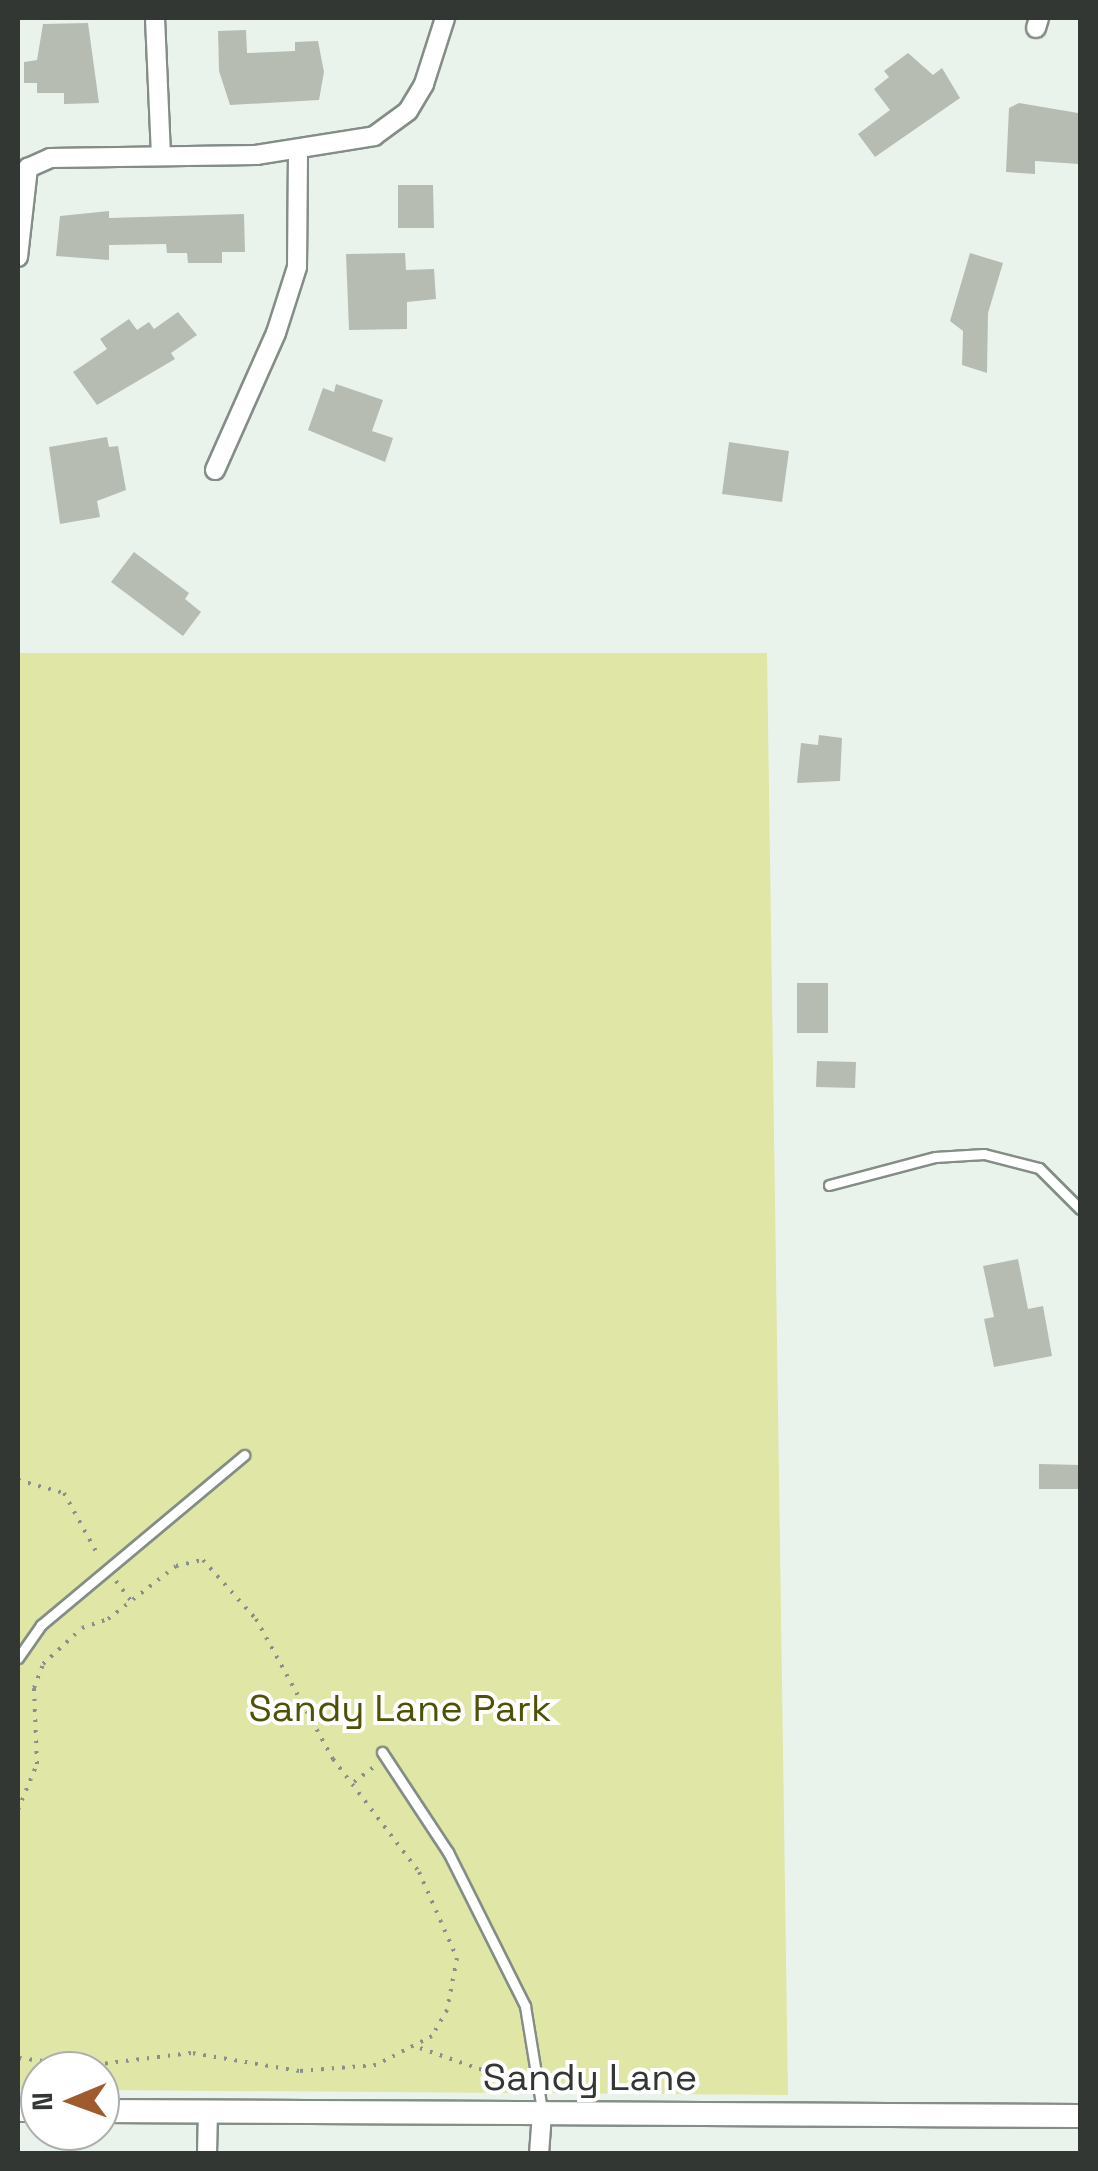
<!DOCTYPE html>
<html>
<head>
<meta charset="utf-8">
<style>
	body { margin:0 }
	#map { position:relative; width:1098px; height:2171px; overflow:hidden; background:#e9f3ec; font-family:"Space Grotesk",sans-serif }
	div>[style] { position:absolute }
	.green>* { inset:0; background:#e0e6a5 }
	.building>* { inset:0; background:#b6bcb2 }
	.path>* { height:4px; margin-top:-2px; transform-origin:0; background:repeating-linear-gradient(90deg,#89908b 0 2.5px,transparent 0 10.5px) }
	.roads { filter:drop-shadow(2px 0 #848d86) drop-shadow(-2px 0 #848d86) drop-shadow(0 2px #848d86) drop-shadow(0 -2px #848d86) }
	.service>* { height:9px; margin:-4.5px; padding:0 4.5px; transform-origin:4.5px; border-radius:4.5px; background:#fff }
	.minor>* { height:18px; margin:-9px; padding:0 9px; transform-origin:9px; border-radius:9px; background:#fff }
	.tertiary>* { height:22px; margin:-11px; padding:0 11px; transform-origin:11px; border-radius:11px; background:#fff }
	span { translate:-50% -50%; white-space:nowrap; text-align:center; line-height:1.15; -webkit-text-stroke:8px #fff; paint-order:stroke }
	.park-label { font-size:38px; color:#4f5206 }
	.street-label { font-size:38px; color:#333734 }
	.frame { position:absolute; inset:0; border:20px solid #333734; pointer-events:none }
	.north { position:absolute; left:20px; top:2051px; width:100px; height:100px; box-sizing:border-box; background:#fff; border:2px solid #adafae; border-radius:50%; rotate:269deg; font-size:28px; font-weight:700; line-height:40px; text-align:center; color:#333734 }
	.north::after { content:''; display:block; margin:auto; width:35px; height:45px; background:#9f5a2d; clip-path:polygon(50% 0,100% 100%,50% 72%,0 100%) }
</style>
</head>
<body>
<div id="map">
	<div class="green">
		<div style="clip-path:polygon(18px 653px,767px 653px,788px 2095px,100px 2090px,100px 2071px,40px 2071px,40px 2089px,18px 2089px)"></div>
	</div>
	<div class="building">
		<div style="clip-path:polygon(88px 23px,99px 103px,64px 104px,64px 93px,37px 93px,37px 83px,24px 83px,24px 62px,37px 60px,43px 24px)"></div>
		<div style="clip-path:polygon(246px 30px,247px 53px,295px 51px,295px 42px,318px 41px,324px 72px,319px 100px,230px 105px,219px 71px,218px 31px)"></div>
		<div style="clip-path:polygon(908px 53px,933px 75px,942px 68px,960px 98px,875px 157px,858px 134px,890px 110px,874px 89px,889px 77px,884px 71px)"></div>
		<div style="clip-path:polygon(1019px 103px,1078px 113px,1079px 164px,1035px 161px,1035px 174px,1006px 172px,1009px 108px)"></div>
		<div style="clip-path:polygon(398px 185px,433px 185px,434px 228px,398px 228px)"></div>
		<div style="clip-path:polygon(109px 211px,109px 218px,244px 214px,245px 252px,222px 252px,222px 263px,188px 263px,187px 253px,167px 253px,166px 244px,109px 245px,109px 260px,56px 256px,60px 216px)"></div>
		<div style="clip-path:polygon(405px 253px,406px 270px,434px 269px,436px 299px,407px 302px,407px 329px,349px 330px,346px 254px)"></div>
		<div style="clip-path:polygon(970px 253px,1003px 263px,988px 313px,987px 373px,962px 365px,963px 331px,950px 321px)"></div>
		<div style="clip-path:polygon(178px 312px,197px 335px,171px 353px,175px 359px,97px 405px,73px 372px,107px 349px,100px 339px,129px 319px,137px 330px,149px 322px,154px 329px)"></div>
		<div style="clip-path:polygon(336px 384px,383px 400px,372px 431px,393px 438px,385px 462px,308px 430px,323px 388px,334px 392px)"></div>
		<div style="clip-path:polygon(107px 437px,109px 447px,118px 446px,126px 490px,97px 501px,100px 517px,60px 524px,49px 447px)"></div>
		<div style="clip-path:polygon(729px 442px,789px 451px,782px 502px,722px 494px)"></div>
		<div style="clip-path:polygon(134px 552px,189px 593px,185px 599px,201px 612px,183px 636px,111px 582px)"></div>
		<div style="clip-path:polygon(819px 735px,842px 738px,840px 781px,797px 783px,801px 743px,818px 745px)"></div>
		<div style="clip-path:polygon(797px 983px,828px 983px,828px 1033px,797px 1033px)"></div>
		<div style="clip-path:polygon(817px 1061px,856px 1062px,855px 1088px,816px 1087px)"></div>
		<div style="clip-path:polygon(1018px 1259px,1028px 1309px,1043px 1306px,1052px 1356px,994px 1367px,984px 1319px,994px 1317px,983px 1266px)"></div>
		<div style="clip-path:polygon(1039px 1464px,1080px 1465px,1080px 1489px,1039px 1489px)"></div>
	</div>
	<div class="path">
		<div style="left:18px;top:1480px;width:48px;rotate:15.8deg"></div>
		<div style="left:64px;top:1493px;width:73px;rotate:61.3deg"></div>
		<div style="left:116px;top:1581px;width:25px;rotate:53deg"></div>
		<div style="left:354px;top:1782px;width:25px;rotate:-37deg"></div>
		<div style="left:18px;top:1810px;width:50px;rotate:-67.6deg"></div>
		<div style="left:37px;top:1764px;width:76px;rotate:-92.3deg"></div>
		<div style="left:34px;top:1688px;width:26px;rotate:-69deg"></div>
		<div style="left:43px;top:1664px;width:53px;rotate:-42.7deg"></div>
		<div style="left:82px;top:1628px;width:28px;rotate:-19deg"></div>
		<div style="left:108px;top:1619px;width:86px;rotate:-37.9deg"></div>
		<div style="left:176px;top:1566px;width:28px;rotate:-13deg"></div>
		<div style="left:203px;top:1560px;width:79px;rotate:48.1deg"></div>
		<div style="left:256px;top:1619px;width:160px;rotate:61.2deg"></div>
		<div style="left:333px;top:1759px;width:142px;rotate:52.7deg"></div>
		<div style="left:419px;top:1872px;width:94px;rotate:66.2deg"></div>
		<div style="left:457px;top:1958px;width:53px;rotate:100.9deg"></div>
		<div style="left:447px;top:2010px;width:30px;rotate:120deg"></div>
		<div style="left:432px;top:2036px;width:63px;rotate:152.6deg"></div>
		<div style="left:376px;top:2065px;width:77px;rotate:175.5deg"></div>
		<div style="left:299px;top:2071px;width:109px;rotate:-170.5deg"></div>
		<div style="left:191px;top:2053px;width:108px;rotate:173.1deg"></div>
		<div style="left:84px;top:2066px;width:66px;rotate:-173.1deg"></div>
		<div style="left:420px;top:2048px;width:63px;rotate:19.6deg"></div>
		<div style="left:479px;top:2069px;width:41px;rotate:7deg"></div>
	</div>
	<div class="roads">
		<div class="service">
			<div style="left:829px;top:1185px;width:110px;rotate:-14.8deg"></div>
			<div style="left:935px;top:1157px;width:49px;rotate:-3.5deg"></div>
			<div style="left:984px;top:1154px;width:57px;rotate:14.3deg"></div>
			<div style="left:1039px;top:1168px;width:58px;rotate:45deg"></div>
			<div style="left:18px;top:1658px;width:40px;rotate:-55.1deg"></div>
			<div style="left:41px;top:1625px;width:265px;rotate:-39.9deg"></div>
			<div style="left:382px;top:1752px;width:120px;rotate:56.6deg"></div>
			<div style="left:448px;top:1852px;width:172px;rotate:63.4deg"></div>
			<div style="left:525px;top:2006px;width:105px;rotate:80.7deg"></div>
		</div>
		<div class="minor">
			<div style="left:155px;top:18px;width:138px;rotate:87.5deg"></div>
			<div style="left:1036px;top:28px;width:10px;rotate:-73deg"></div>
			<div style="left:18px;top:257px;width:90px;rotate:-83.6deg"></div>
			<div style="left:28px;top:168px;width:24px;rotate:-24deg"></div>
			<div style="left:50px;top:158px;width:206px;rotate:-0.8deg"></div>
			<div style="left:256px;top:155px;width:120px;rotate:-9.1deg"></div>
			<div style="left:374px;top:136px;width:42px;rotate:-36.3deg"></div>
			<div style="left:408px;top:111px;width:31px;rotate:-59deg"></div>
			<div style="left:424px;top:84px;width:69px;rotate:-72.3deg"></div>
			<div style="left:215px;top:470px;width:150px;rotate:-66deg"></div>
			<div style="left:276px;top:333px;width:69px;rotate:-72.3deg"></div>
			<div style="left:297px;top:267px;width:116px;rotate:-89.5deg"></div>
			<div style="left:207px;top:2154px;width:43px;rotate:-88.7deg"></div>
			<div style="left:539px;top:2154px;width:41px;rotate:-85.8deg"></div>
		</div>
		<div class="tertiary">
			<div style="left:18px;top:2110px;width:22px"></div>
			<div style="left:100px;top:2111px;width:980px;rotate:0.29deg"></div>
		</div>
	</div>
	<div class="park-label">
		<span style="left:400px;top:1709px">Sandy Lane Park</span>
	</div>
	<div class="street-label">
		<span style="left:590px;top:2078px">Sandy Lane</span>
	</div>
	<div class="frame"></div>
	<div class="north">N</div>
</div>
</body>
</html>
